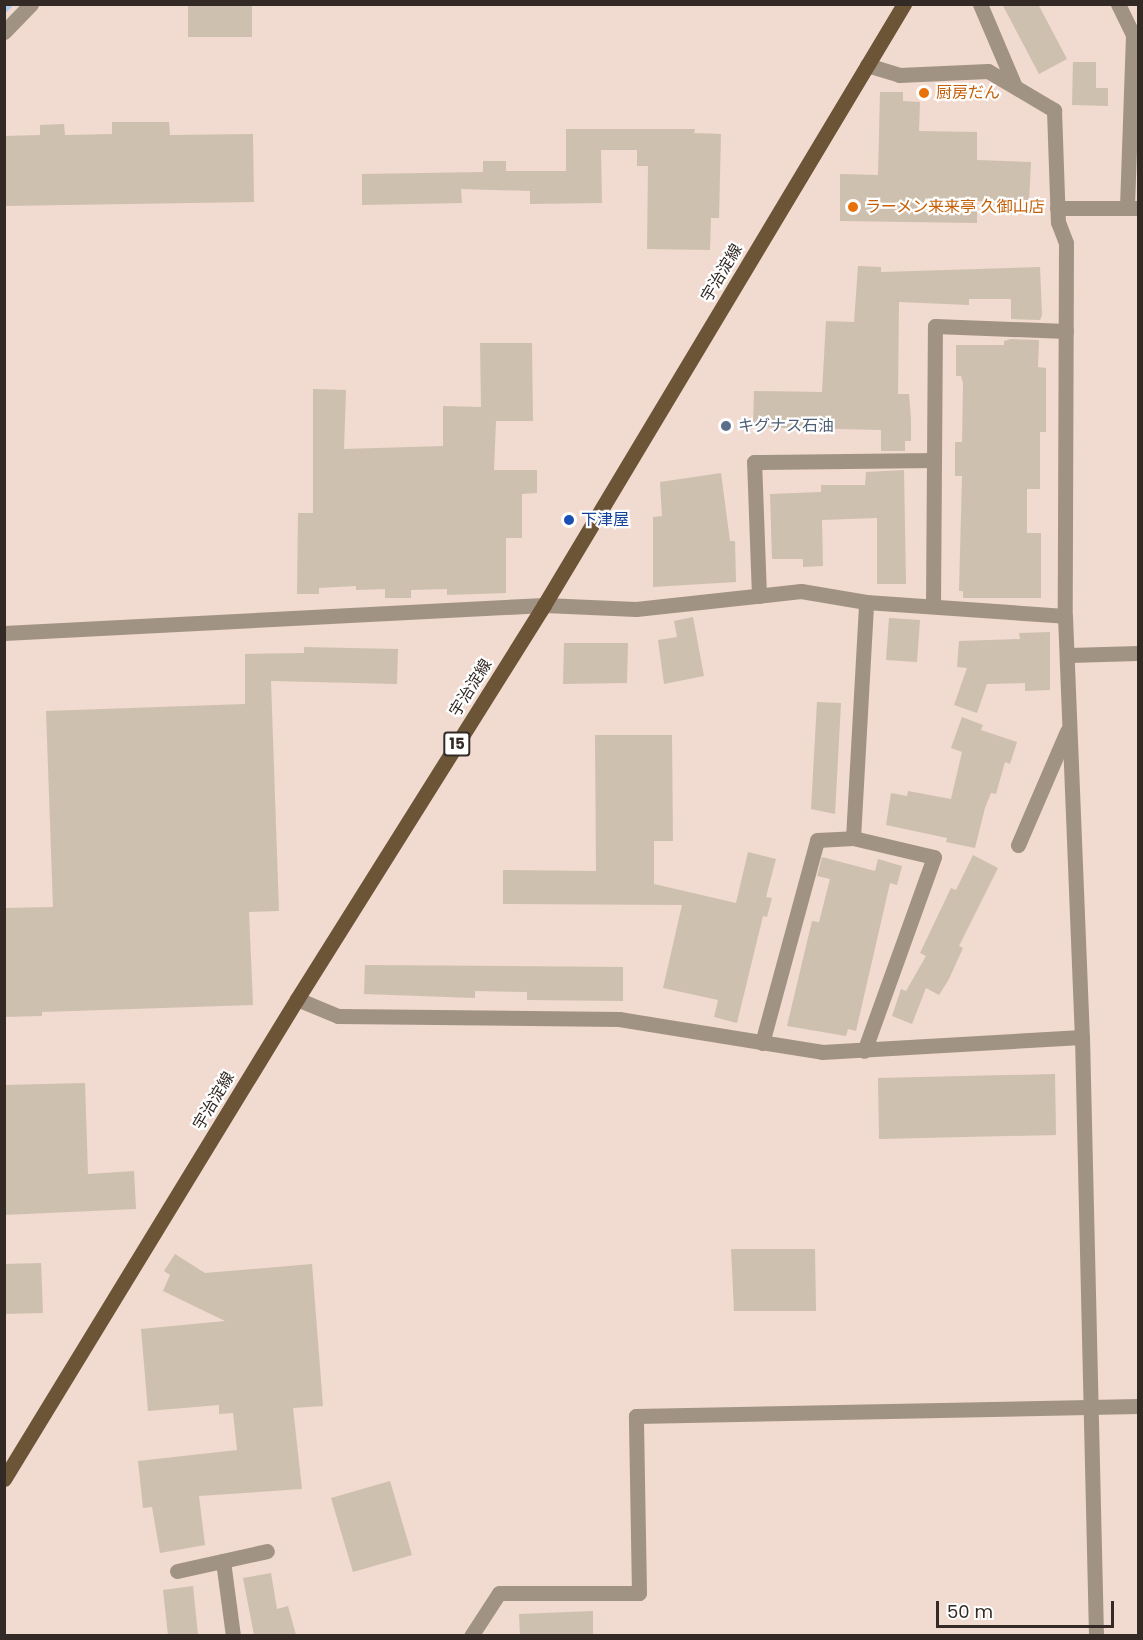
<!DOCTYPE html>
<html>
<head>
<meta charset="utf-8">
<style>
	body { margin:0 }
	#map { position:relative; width:1143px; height:1640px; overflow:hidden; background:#f1dacf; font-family:Poppins,"Noto Sans JP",sans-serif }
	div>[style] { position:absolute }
	.stream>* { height:8px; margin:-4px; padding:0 4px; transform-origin:4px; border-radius:4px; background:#a9ccf0 }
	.building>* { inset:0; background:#cec0ae }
	.minor>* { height:15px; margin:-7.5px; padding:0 7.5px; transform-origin:7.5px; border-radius:7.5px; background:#a19383 }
	.primary>* { height:15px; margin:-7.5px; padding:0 7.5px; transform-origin:7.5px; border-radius:7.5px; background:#6c5436 }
	.dots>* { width:16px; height:16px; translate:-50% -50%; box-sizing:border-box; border:3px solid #fff; border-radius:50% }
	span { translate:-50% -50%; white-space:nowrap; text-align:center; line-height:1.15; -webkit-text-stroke:4.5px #fff; paint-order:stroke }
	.shield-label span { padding:2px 4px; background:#fff; border:2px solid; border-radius:4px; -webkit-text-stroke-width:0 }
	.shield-label { font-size:15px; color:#332a26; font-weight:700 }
	.food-label { font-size:16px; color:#c56008 }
	.left { translate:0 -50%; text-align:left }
	.street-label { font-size:16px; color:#332a26 }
	.service-label { font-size:16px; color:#4e5e75 }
	.transit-label { font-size:16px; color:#164399 }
	.frame { position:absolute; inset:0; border:6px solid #332a26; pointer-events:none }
	.scale { position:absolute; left:936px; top:1601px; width:178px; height:27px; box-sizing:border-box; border:3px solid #332a26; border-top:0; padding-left:8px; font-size:18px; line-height:21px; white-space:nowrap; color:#332a26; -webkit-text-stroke:4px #fff; paint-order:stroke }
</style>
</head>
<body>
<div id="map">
	<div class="stream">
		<div style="left:4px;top:9px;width:7px;rotate:-45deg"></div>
	</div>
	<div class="building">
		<div style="clip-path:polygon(188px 4px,252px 4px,252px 37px,188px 37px)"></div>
		<div style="clip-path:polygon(1002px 4px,1038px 4px,1067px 59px,1039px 74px)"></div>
		<div style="clip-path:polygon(1073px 62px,1096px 62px,1096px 88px,1108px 88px,1108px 106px,1072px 105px)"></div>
		<div style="clip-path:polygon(880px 92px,903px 92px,903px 101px,920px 102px,919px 131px,977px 132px,977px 160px,1031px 162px,1029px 204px,977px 201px,977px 223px,840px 221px,840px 174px,878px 175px)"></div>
		<div style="clip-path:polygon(112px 122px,169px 122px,170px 135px,253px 134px,254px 202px,4px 206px,4px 136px,40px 135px,40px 125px,64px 124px,65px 135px,112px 134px)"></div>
		<div style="clip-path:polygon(566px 129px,695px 129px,694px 133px,721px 134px,719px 218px,711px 218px,710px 250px,647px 249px,648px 166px,637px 166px,637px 150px,601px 150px,602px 203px,530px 204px,530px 191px,461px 189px,462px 203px,362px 205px,362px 174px,483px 172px,483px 161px,506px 161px,506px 171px,566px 171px)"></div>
		<div style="clip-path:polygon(858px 266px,881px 267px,881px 272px,1040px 267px,1042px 315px,1040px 320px,1011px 319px,1011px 299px,969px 299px,969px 305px,899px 302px,898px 394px,909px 394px,911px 419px,911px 441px,905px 441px,905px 451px,881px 451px,881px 430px,753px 427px,754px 391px,822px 392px,826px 321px,854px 322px)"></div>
		<div style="clip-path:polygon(1011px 339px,1039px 340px,1038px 367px,1046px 368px,1046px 432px,1040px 432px,1040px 489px,1027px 489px,1027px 533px,1041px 533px,1041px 598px,963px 598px,963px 591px,959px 591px,962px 476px,955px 476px,955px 442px,962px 442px,963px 383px,961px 376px,956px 376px,956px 345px,1004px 345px,1004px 341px)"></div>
		<div style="clip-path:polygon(480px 343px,532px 343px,533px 421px,496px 421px,494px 470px,537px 470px,537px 493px,522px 494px,522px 538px,506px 538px,506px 593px,447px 595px,447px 589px,411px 590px,411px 598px,385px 598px,385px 589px,356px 590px,356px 586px,319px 588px,319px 594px,297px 594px,298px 513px,313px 513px,313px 389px,346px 390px,344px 449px,443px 446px,443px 406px,481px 407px)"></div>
		<div style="clip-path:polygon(904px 470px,906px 584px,877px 584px,877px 518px,822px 520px,823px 566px,803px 567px,803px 559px,772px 559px,770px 494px,821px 492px,821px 485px,865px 485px,866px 472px)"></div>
		<div style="clip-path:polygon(721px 473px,730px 541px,735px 541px,736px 582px,653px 587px,653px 517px,662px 516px,660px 482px)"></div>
		<div style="clip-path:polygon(693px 617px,704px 676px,664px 684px,658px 640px,677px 637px,674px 621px)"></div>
		<div style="clip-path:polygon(889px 618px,920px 620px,917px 662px,886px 660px)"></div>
		<div style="clip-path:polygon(1050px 632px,1050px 690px,1025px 691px,1025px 683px,987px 684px,977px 713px,954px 705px,967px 668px,957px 667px,959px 641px,1020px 639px,1019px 633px)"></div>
		<div style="clip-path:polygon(564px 643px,628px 643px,627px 683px,563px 684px)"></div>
		<div style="clip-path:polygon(304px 647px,398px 649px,397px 684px,271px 681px,279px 911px,249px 912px,253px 1005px,42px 1012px,42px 1016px,4px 1017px,4px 908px,53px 907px,46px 711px,245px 704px,245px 654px,304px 653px)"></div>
		<div style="clip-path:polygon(817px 702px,841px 703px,835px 814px,811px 809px)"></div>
		<div style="clip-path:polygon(962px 717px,983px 725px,981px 730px,1017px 742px,1010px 764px,1005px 762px,996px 794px,991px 793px,985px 808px,975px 848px,946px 842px,947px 838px,886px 825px,891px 793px,907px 796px,908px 791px,951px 799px,962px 752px,951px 748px)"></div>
		<div style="clip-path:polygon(595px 735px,672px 735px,673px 841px,654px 841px,654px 884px,736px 903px,748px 852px,776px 859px,766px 897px,772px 898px,767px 917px,763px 916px,737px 1023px,714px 1017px,718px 1000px,663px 988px,682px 905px,503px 904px,503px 870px,596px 871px)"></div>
		<div style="clip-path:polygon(973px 855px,998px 868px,959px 946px,963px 948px,949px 979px,939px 995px,926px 988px,912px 1024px,892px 1016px,901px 989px,906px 991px,926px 956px,920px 953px,951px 888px,956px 890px)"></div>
		<div style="clip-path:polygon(822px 857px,875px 871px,878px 859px,902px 866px,897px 885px,890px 883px,856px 1031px,848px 1029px,846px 1036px,787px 1026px,812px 921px,819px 922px,830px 879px,817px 876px)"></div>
		<div style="clip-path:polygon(365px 965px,623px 967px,623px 1001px,527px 1000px,527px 992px,475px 991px,475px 998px,364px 994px)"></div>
		<div style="clip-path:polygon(1055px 1074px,1056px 1135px,879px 1139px,878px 1078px)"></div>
		<div style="clip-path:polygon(85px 1083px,88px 1174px,134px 1171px,136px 1209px,4px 1215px,4px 1085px)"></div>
		<div style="clip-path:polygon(731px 1249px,815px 1249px,816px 1311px,734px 1311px)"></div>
		<div style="clip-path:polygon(175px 1254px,205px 1273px,312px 1264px,323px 1406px,293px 1408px,302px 1489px,199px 1496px,205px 1545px,160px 1553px,152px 1507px,143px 1508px,138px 1461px,237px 1450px,233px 1413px,219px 1414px,219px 1405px,148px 1411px,141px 1329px,225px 1321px,163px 1291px,170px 1275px,164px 1271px)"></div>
		<div style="clip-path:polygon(41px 1263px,43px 1313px,4px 1314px,4px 1264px)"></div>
		<div style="clip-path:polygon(390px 1481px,412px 1555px,353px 1572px,331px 1498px)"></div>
		<div style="clip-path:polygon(271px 1573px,277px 1609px,288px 1606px,296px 1635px,254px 1635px,243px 1578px)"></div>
		<div style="clip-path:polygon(193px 1586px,198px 1635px,168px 1635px,163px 1590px)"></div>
		<div style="clip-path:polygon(593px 1611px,593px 1635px,520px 1635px,519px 1614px)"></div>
	</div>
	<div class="minor">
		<div style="left:980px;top:4px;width:87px;rotate:67deg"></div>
		<div style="left:1118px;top:4px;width:34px;rotate:64deg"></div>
		<div style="left:1133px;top:35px;width:173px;rotate:92deg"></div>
		<div style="left:4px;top:32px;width:39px;rotate:-46deg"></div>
		<div style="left:867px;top:65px;width:34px;rotate:17deg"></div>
		<div style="left:899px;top:75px;width:89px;rotate:-2.6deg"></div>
		<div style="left:988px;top:71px;width:77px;rotate:30.6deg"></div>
		<div style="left:1054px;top:110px;width:112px;rotate:88deg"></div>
		<div style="left:1058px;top:222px;width:22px;rotate:69deg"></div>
		<div style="left:1066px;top:243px;width:373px;rotate:90.2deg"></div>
		<div style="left:1065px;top:616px;width:421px;rotate:87.7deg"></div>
		<div style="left:1082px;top:1037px;width:599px;rotate:88.66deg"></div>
		<div style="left:1057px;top:208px;width:81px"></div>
		<div style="left:759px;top:596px;width:134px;rotate:-92.1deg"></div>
		<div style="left:754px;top:462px;width:180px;rotate:-0.6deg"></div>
		<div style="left:933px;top:605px;width:279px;rotate:-89.6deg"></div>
		<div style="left:935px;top:326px;width:131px;rotate:2.2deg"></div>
		<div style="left:4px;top:633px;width:541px;rotate:-2.97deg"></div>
		<div style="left:544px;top:605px;width:92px;rotate:2.5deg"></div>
		<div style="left:636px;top:609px;width:166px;rotate:-6.2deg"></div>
		<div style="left:801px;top:591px;width:66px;rotate:9.6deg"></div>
		<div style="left:866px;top:602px;width:199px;rotate:4deg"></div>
		<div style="left:1069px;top:655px;width:69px;rotate:-1.7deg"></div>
		<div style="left:853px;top:838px;width:83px;rotate:13.2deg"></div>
		<div style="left:934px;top:857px;width:206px;rotate:109.8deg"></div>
		<div style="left:1018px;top:845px;width:124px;rotate:-66.7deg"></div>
		<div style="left:297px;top:999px;width:44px;rotate:22.5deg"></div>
		<div style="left:338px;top:1016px;width:281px;rotate:0.6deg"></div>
		<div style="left:619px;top:1019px;width:206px;rotate:9.2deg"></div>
		<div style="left:822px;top:1052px;width:260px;rotate:-3.3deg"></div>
		<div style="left:762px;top:1043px;width:210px;rotate:-74.8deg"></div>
		<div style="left:817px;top:840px;width:36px;rotate:-3deg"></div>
		<div style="left:853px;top:838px;width:236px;rotate:-86.8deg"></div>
		<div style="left:223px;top:1561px;width:76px;rotate:82.4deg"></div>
		<div style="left:177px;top:1571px;width:92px;rotate:-12.5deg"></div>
		<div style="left:471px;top:1636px;width:51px;rotate:-56.9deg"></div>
		<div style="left:499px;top:1593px;width:140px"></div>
		<div style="left:639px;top:1593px;width:177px;rotate:-91deg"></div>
		<div style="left:636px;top:1416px;width:502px;rotate:-1.14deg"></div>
	</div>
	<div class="primary">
		<div style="left:4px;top:1479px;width:562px;rotate:-58.6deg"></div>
		<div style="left:297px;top:999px;width:465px;rotate:-57.9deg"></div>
		<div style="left:544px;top:605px;width:701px;rotate:-59.08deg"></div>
	</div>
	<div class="dots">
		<div style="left:924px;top:93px;background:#e8710a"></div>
		<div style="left:853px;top:207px;background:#e8710a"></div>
		<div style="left:726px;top:426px;background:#5c6f8a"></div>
		<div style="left:569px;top:520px;background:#1a4fb4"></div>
	</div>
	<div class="shield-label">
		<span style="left:457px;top:744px">15</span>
	</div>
	<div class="food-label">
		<span class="left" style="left:936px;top:93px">厨房だん</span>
		<span class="left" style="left:865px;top:207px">ラーメン来来亭 久御山店</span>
	</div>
	<div class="street-label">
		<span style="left:722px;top:273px;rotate:-59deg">宇治淀線</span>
		<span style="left:471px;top:688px;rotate:-58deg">宇治淀線</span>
		<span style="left:214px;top:1101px;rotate:-59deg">宇治淀線</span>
	</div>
	<div class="service-label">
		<span class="left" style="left:738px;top:426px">キグナス石油</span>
	</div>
	<div class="transit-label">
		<span class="left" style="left:581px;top:520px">下津屋</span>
	</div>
	<div class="frame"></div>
	<div class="scale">50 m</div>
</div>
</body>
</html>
